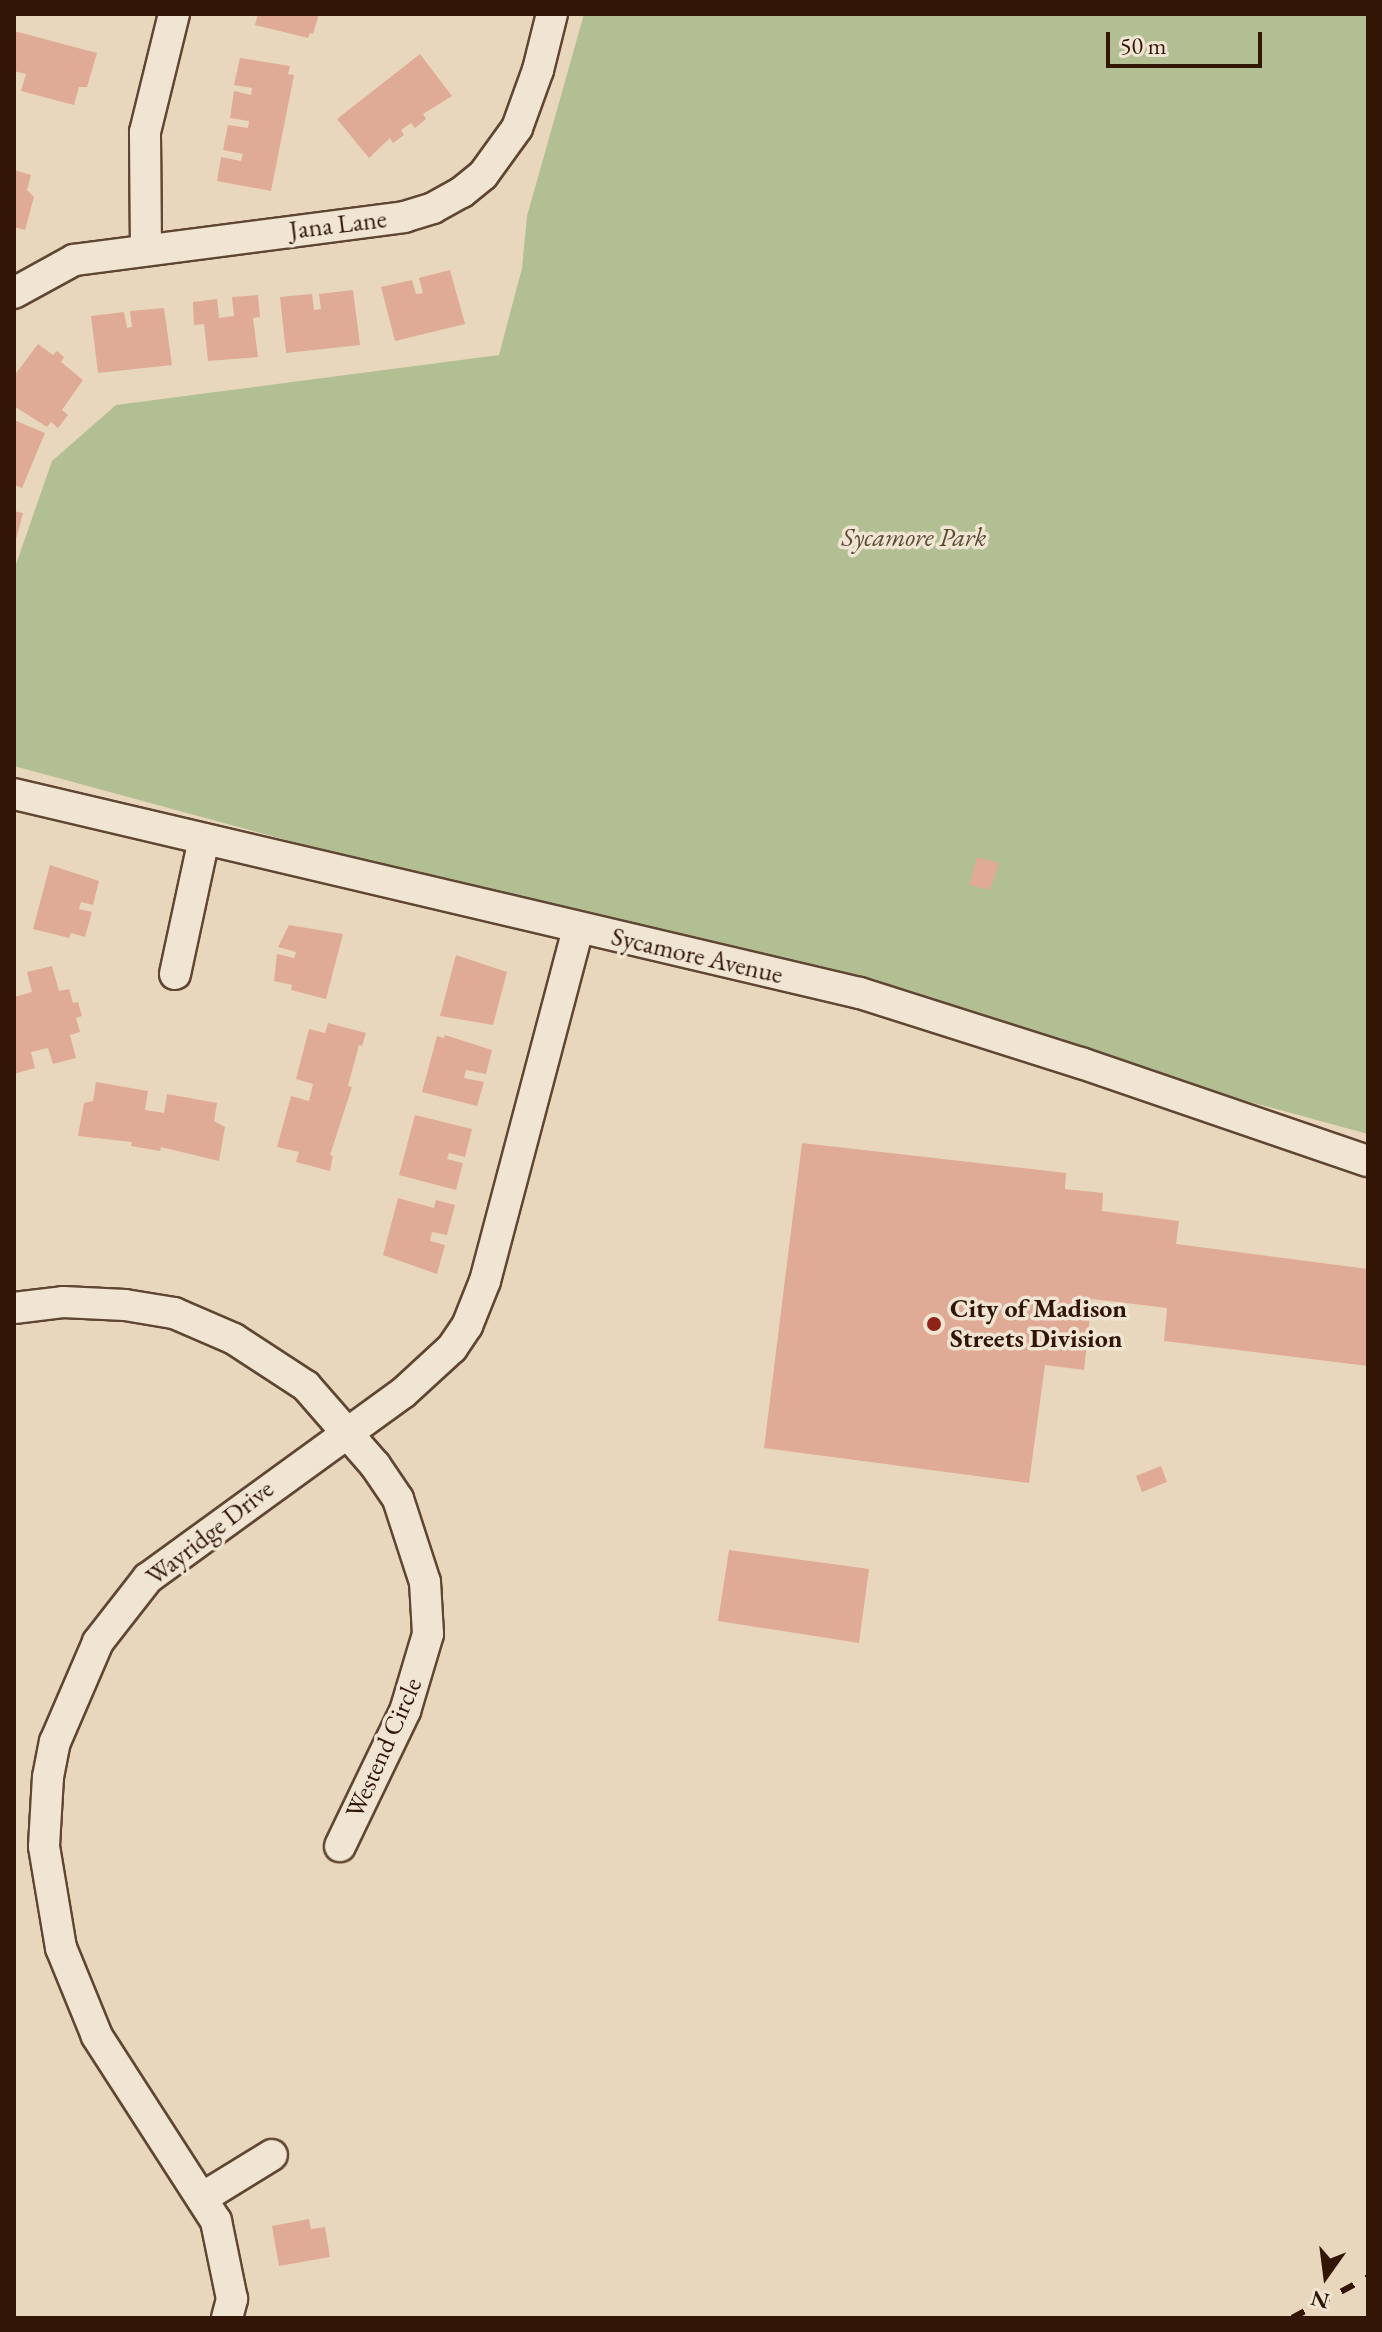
<!DOCTYPE html>
<html>
<head>
<meta charset="utf-8">
<style>
	body { margin:0 }
	#map { position:relative; width:1382px; height:2332px; overflow:hidden; background:#e8d7bc; font-family:"EB Garamond",serif }
	div>[style] { position:absolute }
	.green>* { inset:0; background:#b2bf93 }
	.building>* { inset:0; background:#e0ab96 }
	.roads { filter:drop-shadow(2px 0 #604632) drop-shadow(-2px 0 #604632) drop-shadow(0 2px #604632) drop-shadow(0 -2px #604632) }
	.minor>* { height:30px; margin:-15px; padding:0 15px; transform-origin:15px; border-radius:15px; background:#f0e5d3 }
	.rail>* { height:6px; margin-top:-3px; transform-origin:0; background:repeating-linear-gradient(90deg,#321504 0 14px,transparent 0 28px) }
	.dots>* { width:22px; height:22px; translate:-50% -50%; box-sizing:border-box; border:4px solid #f0e5d3; border-radius:50% }
	span { translate:-50% -50%; white-space:nowrap; text-align:center; line-height:1.15; -webkit-text-stroke:7px #f0e5d3; paint-order:stroke }
	.street-label { font-size:26px; color:#321504 }
	.park-label { font-size:26px; color:#58482f; font-style:italic }
	.poi-label { font-size:26px; color:#321504; font-weight:700 }
	.left { translate:0 -50%; text-align:left }
	.frame { position:absolute; inset:0; border:16px solid #321504; pointer-events:none }
	.north { position:absolute; left:1286px; top:2236px; width:80px; height:80px; -webkit-text-stroke:6px #f0e5d3; paint-order:stroke; rotate:194deg; font-size:22px; font-weight:700; line-height:32px; text-align:center; color:#321504 }
	.north::after { content:''; display:block; margin:auto; width:28px; height:36px; background:#321504; clip-path:polygon(50% 0,100% 100%,50% 72%,0 100%) }
	.scale { position:absolute; left:1106px; top:32px; width:156px; height:36px; box-sizing:border-box; border:4px solid #321504; border-top:0; padding-left:10px; font-size:24px; line-height:28px; white-space:nowrap; color:#321504; -webkit-text-stroke:6px #f0e5d3; paint-order:stroke }
</style>
</head>
<body>
<div id="map">
	<div class="green">
		<div style="clip-path:polygon(584px 14px,1368px 14px,1368px 1134px,14px 766px,14px 570px,52px 461px,116px 405px,499px 355px,522px 268px,527px 216px)"></div>
	</div>
	<div class="building">
		<div style="clip-path:polygon(258px 14px,319px 14px,313px 34px,310px 33px,308px 38px,255px 25px)"></div>
		<div style="clip-path:polygon(14px 31px,97px 53px,87px 87px,79px 87px,74px 105px,21px 91px,26px 74px,14px 71px)"></div>
		<div style="clip-path:polygon(420px 54px,452px 96px,423px 114px,426px 119px,415px 128px,411px 123px,401px 130px,404px 135px,393px 143px,390px 138px,369px 158px,337px 119px)"></div>
		<div style="clip-path:polygon(240px 58px,290px 66px,288px 74px,294px 75px,271px 191px,217px 181px,221px 157px,241px 161px,243px 154px,223px 150px,228px 125px,248px 128px,249px 121px,230px 118px,234px 91px,251px 95px,252px 88px,234px 85px)"></div>
		<div style="clip-path:polygon(14px 170px,31px 175px,27px 190px,34px 197px,25px 230px,14px 227px)"></div>
		<div style="clip-path:polygon(450px 270px,465px 324px,395px 341px,381px 287px,412px 280px,416px 294px,423px 293px,419px 278px)"></div>
		<div style="clip-path:polygon(353px 290px,360px 345px,286px 353px,280px 297px,312px 294px,314px 310px,321px 309px,319px 294px)"></div>
		<div style="clip-path:polygon(258px 295px,260px 317px,253px 318px,258px 357px,208px 361px,204px 324px,194px 325px,193px 302px,217px 299px,219px 318px,234px 316px,232px 297px)"></div>
		<div style="clip-path:polygon(164px 308px,172px 365px,98px 373px,91px 316px,124px 312px,127px 328px,132px 327px,130px 311px)"></div>
		<div style="clip-path:polygon(38px 344px,53px 355px,57px 351px,64px 357px,61px 362px,83px 380px,62px 410px,68px 415px,58px 428px,51px 422px,47px 427px,14px 406px,14px 376px)"></div>
		<div style="clip-path:polygon(14px 420px,45px 433px,22px 488px,14px 485px)"></div>
		<div style="clip-path:polygon(14px 511px,23px 513px,15px 543px,14px 543px)"></div>
		<div style="clip-path:polygon(977px 857px,999px 863px,990px 890px,969px 885px)"></div>
		<div style="clip-path:polygon(50px 865px,99px 881px,93px 905px,81px 902px,79px 909px,92px 912px,85px 937px,71px 933px,69px 938px,33px 929px)"></div>
		<div style="clip-path:polygon(289px 925px,343px 934px,326px 999px,291px 990px,292px 985px,274px 981px,277px 954px,294px 958px,296px 952px,278px 947px)"></div>
		<div style="clip-path:polygon(456px 955px,507px 972px,493px 1025px,440px 1016px)"></div>
		<div style="clip-path:polygon(52px 966px,59px 991px,69px 989px,73px 1003px,78px 1002px,82px 1016px,76px 1018px,80px 1032px,70px 1035px,76px 1058px,53px 1064px,48px 1048px,31px 1052px,35px 1068px,14px 1074px,14px 997px,32px 992px,27px 972px)"></div>
		<div style="clip-path:polygon(328px 1023px,366px 1033px,362px 1046px,359px 1045px,348px 1086px,352px 1087px,330px 1155px,333px 1156px,330px 1171px,296px 1162px,299px 1152px,277px 1147px,291px 1096px,309px 1101px,313px 1084px,296px 1079px,309px 1029px,325px 1033px)"></div>
		<div style="clip-path:polygon(445px 1035px,492px 1050px,486px 1074px,466px 1070px,464px 1078px,484px 1082px,477px 1106px,422px 1092px,437px 1036px,444px 1038px)"></div>
		<div style="clip-path:polygon(96px 1082px,148px 1091px,145px 1110px,164px 1113px,167px 1094px,217px 1103px,214px 1121px,225px 1127px,219px 1161px,161px 1147px,160px 1151px,131px 1146px,132px 1142px,78px 1136px,84px 1103px,93px 1101px)"></div>
		<div style="clip-path:polygon(415px 1115px,472px 1129px,465px 1157px,449px 1153px,447px 1159px,463px 1163px,456px 1190px,399px 1175px)"></div>
		<div style="clip-path:polygon(802px 1143px,1066px 1173px,1065px 1189px,1103px 1193px,1102px 1211px,1179px 1221px,1176px 1244px,1368px 1269px,1368px 1366px,1164px 1341px,1167px 1308px,1092px 1299px,1084px 1370px,1045px 1365px,1029px 1483px,764px 1448px)"></div>
		<div style="clip-path:polygon(398px 1198px,434px 1208px,436px 1200px,455px 1205px,447px 1235px,432px 1232px,430px 1241px,445px 1245px,437px 1274px,383px 1255px)"></div>
		<div style="clip-path:polygon(1161px 1466px,1167px 1482px,1142px 1492px,1136px 1476px)"></div>
		<div style="clip-path:polygon(729px 1550px,869px 1569px,859px 1643px,718px 1621px)"></div>
		<div style="clip-path:polygon(309px 2219px,311px 2229px,325px 2227px,330px 2257px,279px 2266px,272px 2226px)"></div>
	</div>
	<div class="roads">
		<div class="minor">
			<div style="left:146px;top:250px;width:118px;rotate:-90.5deg"></div>
			<div style="left:145px;top:132px;width:122px;rotate:-76.2deg"></div>
			<div style="left:14px;top:293px;width:68px;rotate:-28.8deg"></div>
			<div style="left:74px;top:260px;width:333px;rotate:-7.4deg"></div>
			<div style="left:404px;top:217px;width:30px;rotate:-17deg"></div>
			<div style="left:433px;top:208px;width:33px;rotate:-29deg"></div>
			<div style="left:462px;top:192px;width:27px;rotate:-39deg"></div>
			<div style="left:483px;top:175px;width:58px;rotate:-54.1deg"></div>
			<div style="left:517px;top:128px;width:62px;rotate:-70.1deg"></div>
			<div style="left:538px;top:70px;width:58px;rotate:-76deg"></div>
			<div style="left:14px;top:794px;width:869px;rotate:13.24deg"></div>
			<div style="left:860px;top:993px;width:232px;rotate:17.6deg"></div>
			<div style="left:1081px;top:1063px;width:303px;rotate:18.9deg"></div>
			<div style="left:175px;top:974px;width:138px;rotate:-77.9deg"></div>
			<div style="left:14px;top:1308px;width:49px;rotate:-7deg"></div>
			<div style="left:63px;top:1302px;width:62px;rotate:2.8deg"></div>
			<div style="left:125px;top:1305px;width:50px;rotate:9.3deg"></div>
			<div style="left:174px;top:1313px;width:65px;rotate:23.4deg"></div>
			<div style="left:234px;top:1339px;width:86px;rotate:33.1deg"></div>
			<div style="left:306px;top:1386px;width:105px;rotate:48.9deg"></div>
			<div style="left:375px;top:1465px;width:41px;rotate:55.9deg"></div>
			<div style="left:398px;top:1499px;width:87px;rotate:72deg"></div>
			<div style="left:425px;top:1582px;width:52px;rotate:86.7deg"></div>
			<div style="left:428px;top:1634px;width:80px;rotate:106.6deg"></div>
			<div style="left:405px;top:1711px;width:150px;rotate:115.7deg"></div>
			<div style="left:202px;top:2198px;width:82px;rotate:-31.6deg"></div>
			<div style="left:227px;top:2318px;width:20px;rotate:-75deg"></div>
			<div style="left:232px;top:2299px;width:80px;rotate:-101.6deg"></div>
			<div style="left:216px;top:2221px;width:220px;rotate:-122.8deg"></div>
			<div style="left:97px;top:2036px;width:95px;rotate:-112.2deg"></div>
			<div style="left:61px;top:1948px;width:103px;rotate:-99.5deg"></div>
			<div style="left:44px;top:1846px;width:69px;rotate:-86.7deg"></div>
			<div style="left:48px;top:1777px;width:36px;rotate:-79deg"></div>
			<div style="left:55px;top:1742px;width:109px;rotate:-66.7deg"></div>
			<div style="left:98px;top:1642px;width:81px;rotate:-52deg"></div>
			<div style="left:148px;top:1578px;width:315px;rotate:-36deg"></div>
			<div style="left:403px;top:1393px;width:67px;rotate:-42.6deg"></div>
			<div style="left:452px;top:1348px;width:27px;rotate:-56deg"></div>
			<div style="left:467px;top:1326px;width:48px;rotate:-68.2deg"></div>
			<div style="left:485px;top:1281px;width:365px;rotate:-75.2deg"></div>
		</div>
	</div>
	<div class="rail">
		<div style="left:1292px;top:2318px;width:86px;rotate:-28.3deg"></div>
	</div>
	<div class="dots">
		<div style="left:934px;top:1324px;background:#8f2418"></div>
	</div>
	<div class="street-label">
		<span style="left:338px;top:225px;rotate:-7deg">Jana Lane</span>
		<span style="left:697px;top:956px;rotate:13deg">Sycamore Avenue</span>
		<span style="left:210px;top:1533px;rotate:-38deg">Wayridge Drive</span>
		<span style="left:384px;top:1748px;rotate:-66deg">Westend Circle</span>
	</div>
	<div class="park-label">
		<span style="left:914px;top:538px">Sycamore Park</span>
	</div>
	<div class="poi-label">
		<span class="left" style="left:950px;top:1324px">City of Madison<br>Streets Division</span>
	</div>
	<div class="frame"></div>
	<div class="north">N</div>
	<div class="scale">50 m</div>
</div>
</body>
</html>
